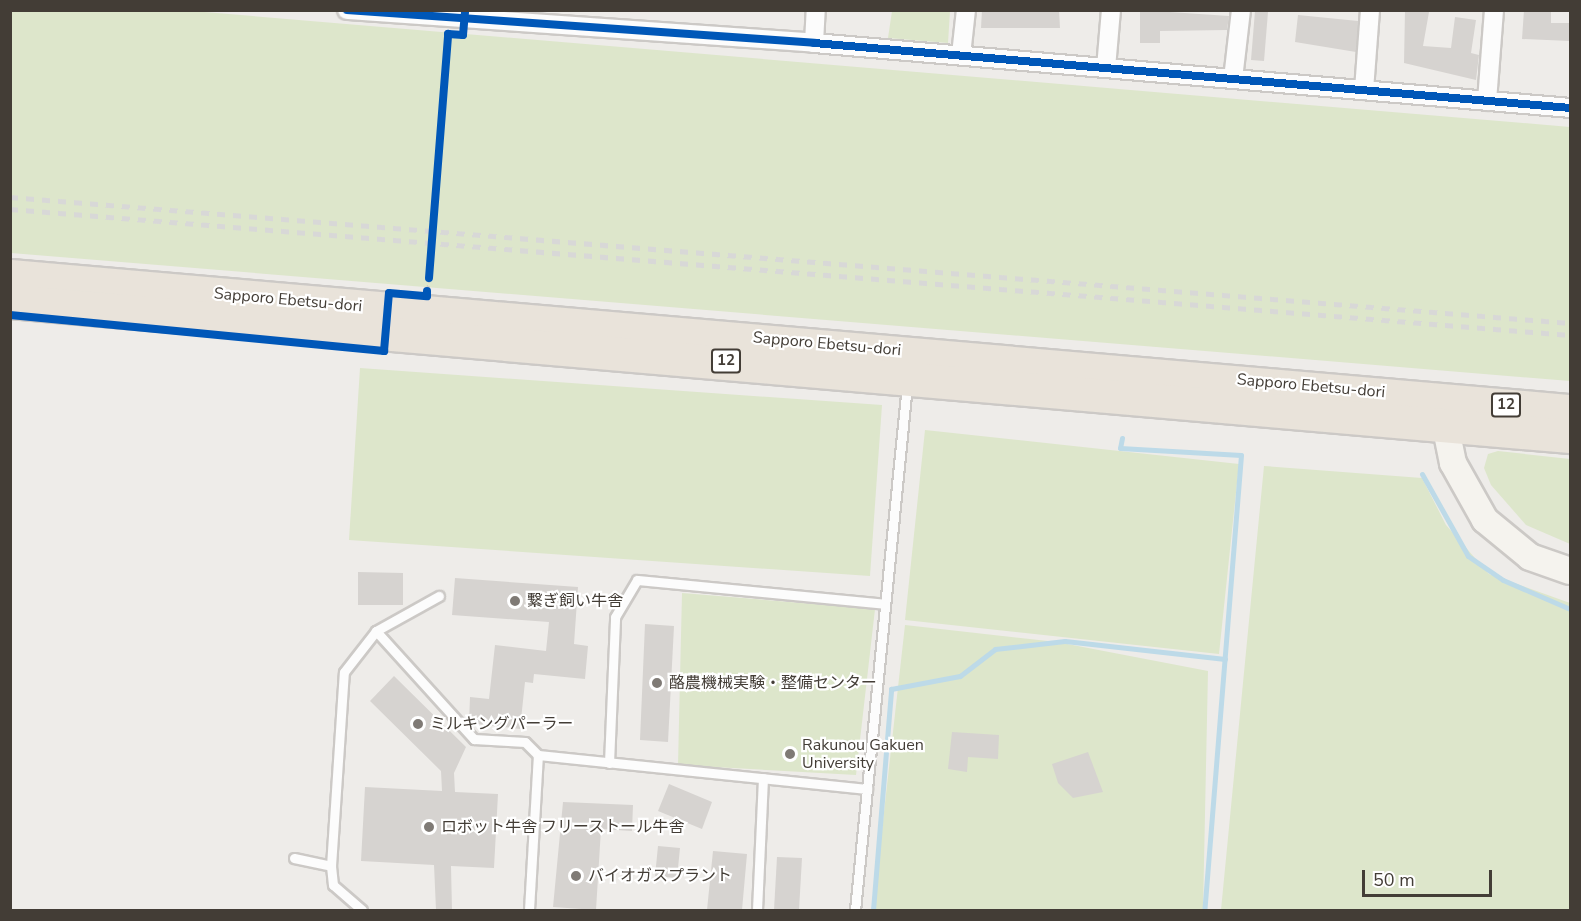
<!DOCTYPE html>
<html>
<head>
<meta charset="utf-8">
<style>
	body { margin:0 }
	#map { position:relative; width:1581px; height:921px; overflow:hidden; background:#eeece9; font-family:"Nunito Sans","Noto Sans JP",sans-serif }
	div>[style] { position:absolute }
	.green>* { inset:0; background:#dde6cb }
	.stream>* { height:5px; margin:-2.5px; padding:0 2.5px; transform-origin:2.5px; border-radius:2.5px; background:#bddae8 }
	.building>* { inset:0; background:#d6d3d0 }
	.path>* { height:3px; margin-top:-1.5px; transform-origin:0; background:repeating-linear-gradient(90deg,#cccac6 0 3px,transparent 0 6px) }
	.roads { filter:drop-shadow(2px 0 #ccc9c6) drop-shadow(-2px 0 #ccc9c6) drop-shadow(0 2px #ccc9c6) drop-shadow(0 -2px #ccc9c6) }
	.lane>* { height:9px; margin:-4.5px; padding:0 4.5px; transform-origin:4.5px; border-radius:4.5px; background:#fcfcfc }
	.street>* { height:18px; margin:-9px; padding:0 9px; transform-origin:9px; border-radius:9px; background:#fcfcfc }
	.secondary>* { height:26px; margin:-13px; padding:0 13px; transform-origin:13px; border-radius:13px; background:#f5f3ee }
	.highway>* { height:33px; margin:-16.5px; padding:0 16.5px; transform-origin:16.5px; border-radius:16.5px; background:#e9e3da }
	.rail>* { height:4.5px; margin-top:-2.25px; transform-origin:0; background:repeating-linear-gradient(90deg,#d8d8d7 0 8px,transparent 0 16px) }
	.cycleway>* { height:8px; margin:-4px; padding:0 4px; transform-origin:4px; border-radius:4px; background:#0057b8 }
	.dots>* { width:16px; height:16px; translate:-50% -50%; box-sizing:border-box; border:3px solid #fff; border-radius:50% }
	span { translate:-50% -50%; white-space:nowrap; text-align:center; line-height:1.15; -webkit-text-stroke:4.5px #fff; paint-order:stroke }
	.shield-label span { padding:2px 4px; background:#fff; border:2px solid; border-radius:4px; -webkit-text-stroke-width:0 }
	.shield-label { font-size:15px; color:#433d36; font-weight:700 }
	.street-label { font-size:16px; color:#433d36 }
	.poi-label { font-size:16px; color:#433d36 }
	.left { translate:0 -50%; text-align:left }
	.frame { position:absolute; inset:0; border:12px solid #433d36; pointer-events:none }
	.scale { position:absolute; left:1362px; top:870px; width:130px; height:27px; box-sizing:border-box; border:3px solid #433d36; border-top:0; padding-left:8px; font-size:18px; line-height:21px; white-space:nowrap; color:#433d36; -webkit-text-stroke:4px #fff; paint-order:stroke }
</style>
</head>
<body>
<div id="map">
	<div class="green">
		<div style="clip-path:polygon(10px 11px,193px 11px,1570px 127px,1570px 381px,11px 253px)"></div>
		<div style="clip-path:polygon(892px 11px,950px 11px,948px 43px,888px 38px)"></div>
		<div style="clip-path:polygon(360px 368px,882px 405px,870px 576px,349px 540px)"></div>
		<div style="clip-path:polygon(925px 430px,1239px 464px,1219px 654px,905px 620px)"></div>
		<div style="clip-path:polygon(1498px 451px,1570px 459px,1570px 544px,1526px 525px,1491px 485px,1484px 468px,1488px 454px)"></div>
		<div style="clip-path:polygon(1264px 466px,1422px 478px,1446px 525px,1489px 574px,1570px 603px,1570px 910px,1221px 910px)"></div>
		<div style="clip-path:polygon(682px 593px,875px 609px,856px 775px,678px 765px)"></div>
		<div style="clip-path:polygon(905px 625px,1057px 642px,1208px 671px,1203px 910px,873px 910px)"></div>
	</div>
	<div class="stream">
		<div style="left:1122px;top:438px;width:10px;rotate:101deg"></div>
		<div style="left:1120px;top:448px;width:121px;rotate:3.3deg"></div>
		<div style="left:1241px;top:455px;width:457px;rotate:94.6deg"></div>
		<div style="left:1422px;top:474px;width:94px;rotate:60.7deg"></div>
		<div style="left:1468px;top:556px;width:42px;rotate:34.4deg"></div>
		<div style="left:1503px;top:580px;width:73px;rotate:23.4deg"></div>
		<div style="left:873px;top:910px;width:222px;rotate:-85.3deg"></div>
		<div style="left:891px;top:689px;width:70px;rotate:-10.7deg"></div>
		<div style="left:960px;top:676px;width:44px;rotate:-37.6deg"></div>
		<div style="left:995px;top:649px;width:70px;rotate:-6.5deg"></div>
		<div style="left:1065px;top:641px;width:161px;rotate:6.4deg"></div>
	</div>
	<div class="building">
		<div style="clip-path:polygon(982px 10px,1059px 10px,1060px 28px,981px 28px)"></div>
		<div style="clip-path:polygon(1140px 10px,1229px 16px,1227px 30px,1160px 31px,1160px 43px,1140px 43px)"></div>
		<div style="clip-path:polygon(1405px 10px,1429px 12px,1423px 46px,1451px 48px,1455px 17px,1476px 20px,1471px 53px,1479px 55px,1476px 80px,1404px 63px)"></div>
		<div style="clip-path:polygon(1524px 10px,1551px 10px,1551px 23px,1570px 23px,1570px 41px,1522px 39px)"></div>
		<div style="clip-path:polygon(1255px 11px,1268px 12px,1264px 61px,1251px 60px)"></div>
		<div style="clip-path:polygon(1298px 15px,1358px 21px,1356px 52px,1295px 42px)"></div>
		<div style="clip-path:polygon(358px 572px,403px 573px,403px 605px,358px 605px)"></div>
		<div style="clip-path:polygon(455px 578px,578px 587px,574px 644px,588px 646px,585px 679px,534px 674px,533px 683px,525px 682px,520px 729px,469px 723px,470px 697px,489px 699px,495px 645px,546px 651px,549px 622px,452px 615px)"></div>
		<div style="clip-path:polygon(645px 624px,674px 626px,668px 742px,640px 740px)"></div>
		<div style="clip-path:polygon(394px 676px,466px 747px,454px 773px,455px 792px,498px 794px,494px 868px,451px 866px,452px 910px,436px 910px,434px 865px,361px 861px,365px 787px,442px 791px,441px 771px,370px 701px)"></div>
		<div style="clip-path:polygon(952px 732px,999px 735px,998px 759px,968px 757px,967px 772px,948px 769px)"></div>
		<div style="clip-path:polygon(1088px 752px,1103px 792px,1073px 798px,1058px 783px,1052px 764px)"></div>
		<div style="clip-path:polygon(669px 784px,712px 802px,702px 829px,658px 811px)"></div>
		<div style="clip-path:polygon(563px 802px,633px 805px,632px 831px,601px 829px,596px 910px,553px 907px)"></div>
		<div style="clip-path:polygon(658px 846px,680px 848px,677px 878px,655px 876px)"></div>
		<div style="clip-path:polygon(713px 851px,747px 854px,742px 910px,707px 910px)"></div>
		<div style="clip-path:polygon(777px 857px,802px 858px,799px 910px,774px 910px)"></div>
	</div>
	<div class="path">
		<div style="left:428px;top:288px;width:10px;rotate:-84deg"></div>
	</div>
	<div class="roads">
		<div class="lane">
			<div style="left:376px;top:631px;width:72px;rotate:-29.1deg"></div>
			<div style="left:609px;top:763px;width:146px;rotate:-87.6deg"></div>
			<div style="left:615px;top:617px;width:43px;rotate:-59.3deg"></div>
			<div style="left:637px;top:580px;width:249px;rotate:5.5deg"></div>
			<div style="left:294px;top:858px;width:38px;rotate:12deg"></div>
			<div style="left:362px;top:910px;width:38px;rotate:-139deg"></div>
			<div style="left:333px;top:885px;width:19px;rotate:-96deg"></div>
			<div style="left:331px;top:866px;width:194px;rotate:-86.2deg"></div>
			<div style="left:344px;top:672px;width:52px;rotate:-52deg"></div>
			<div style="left:376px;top:631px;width:146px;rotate:47.8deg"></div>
			<div style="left:474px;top:739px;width:51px;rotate:3.4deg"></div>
			<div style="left:525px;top:742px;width:18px;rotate:45deg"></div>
			<div style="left:529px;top:910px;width:155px;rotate:-86.7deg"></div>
			<div style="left:538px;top:755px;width:331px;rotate:5.9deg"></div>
			<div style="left:757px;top:910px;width:132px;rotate:-87.4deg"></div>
			<div style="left:855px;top:910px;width:529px;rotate:-84.35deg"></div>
		</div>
		<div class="street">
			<div style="left:347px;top:10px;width:468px;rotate:4deg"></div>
			<div style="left:814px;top:43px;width:759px;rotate:4.91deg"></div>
			<div style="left:814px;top:43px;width:33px;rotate:-87deg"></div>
			<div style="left:961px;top:55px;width:45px;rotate:-83.7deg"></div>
			<div style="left:1106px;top:68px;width:58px;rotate:-85.1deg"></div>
			<div style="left:1233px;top:79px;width:69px;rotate:-83.4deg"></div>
			<div style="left:1364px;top:90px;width:80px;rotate:-85.7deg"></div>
			<div style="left:1487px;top:101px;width:91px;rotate:-85.6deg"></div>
		</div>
		<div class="secondary">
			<div style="left:1442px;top:409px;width:55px;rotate:78.5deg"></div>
			<div style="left:1453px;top:463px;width:65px;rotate:60.7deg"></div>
			<div style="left:1485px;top:520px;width:58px;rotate:39.4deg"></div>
			<div style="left:1530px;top:557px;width:42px;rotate:19.3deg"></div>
		</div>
		<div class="highway">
			<div style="left:10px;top:276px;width:1566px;rotate:4.95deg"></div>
			<div style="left:10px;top:301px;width:1566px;rotate:4.95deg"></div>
		</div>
	</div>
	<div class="rail">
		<div style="left:10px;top:197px;width:1565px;rotate:4.62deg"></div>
		<div style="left:10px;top:209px;width:1565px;rotate:4.62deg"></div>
	</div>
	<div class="cycleway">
		<div style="left:347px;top:10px;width:468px;rotate:4deg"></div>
		<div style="left:814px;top:43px;width:759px;rotate:4.91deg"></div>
		<div style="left:429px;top:278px;width:245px;rotate:-85.5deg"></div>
		<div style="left:448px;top:34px;width:15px;rotate:4deg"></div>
		<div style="left:463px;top:35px;width:25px;rotate:-85deg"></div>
		<div style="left:10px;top:315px;width:376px;rotate:5.5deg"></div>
		<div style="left:384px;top:351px;width:58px;rotate:-85.1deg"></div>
		<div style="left:389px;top:293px;width:38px;rotate:5deg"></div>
		<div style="left:427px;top:296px;width:5px;rotate:-90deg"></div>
	</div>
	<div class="dots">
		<div style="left:515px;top:601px;background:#7f7a75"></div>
		<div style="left:657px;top:683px;background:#7f7a75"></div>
		<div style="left:418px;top:724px;background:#7f7a75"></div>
		<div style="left:790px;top:754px;background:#7f7a75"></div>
		<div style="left:429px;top:827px;background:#7f7a75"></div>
		<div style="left:576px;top:876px;background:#7f7a75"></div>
	</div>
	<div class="shield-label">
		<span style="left:726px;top:361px">12</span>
		<span style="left:1506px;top:405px">12</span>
	</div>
	<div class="street-label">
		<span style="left:288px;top:300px;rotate:5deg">Sapporo Ebetsu-dori</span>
		<span style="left:827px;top:344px;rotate:5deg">Sapporo Ebetsu-dori</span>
		<span style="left:1311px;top:386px;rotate:5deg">Sapporo Ebetsu-dori</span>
	</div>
	<div class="poi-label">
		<span class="left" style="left:527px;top:601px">繋ぎ飼い牛舎</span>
		<span class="left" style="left:669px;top:683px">酪農機械実験・整備センター</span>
		<span class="left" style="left:430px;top:724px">ミルキングパーラー</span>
		<span class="left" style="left:802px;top:754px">Rakunou Gakuen<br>University</span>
		<span class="left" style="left:441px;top:827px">ロボット牛舎 フリーストール牛舎</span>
		<span class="left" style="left:588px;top:876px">バイオガスプラント</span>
	</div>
	<div class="frame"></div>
	<div class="scale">50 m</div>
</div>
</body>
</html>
